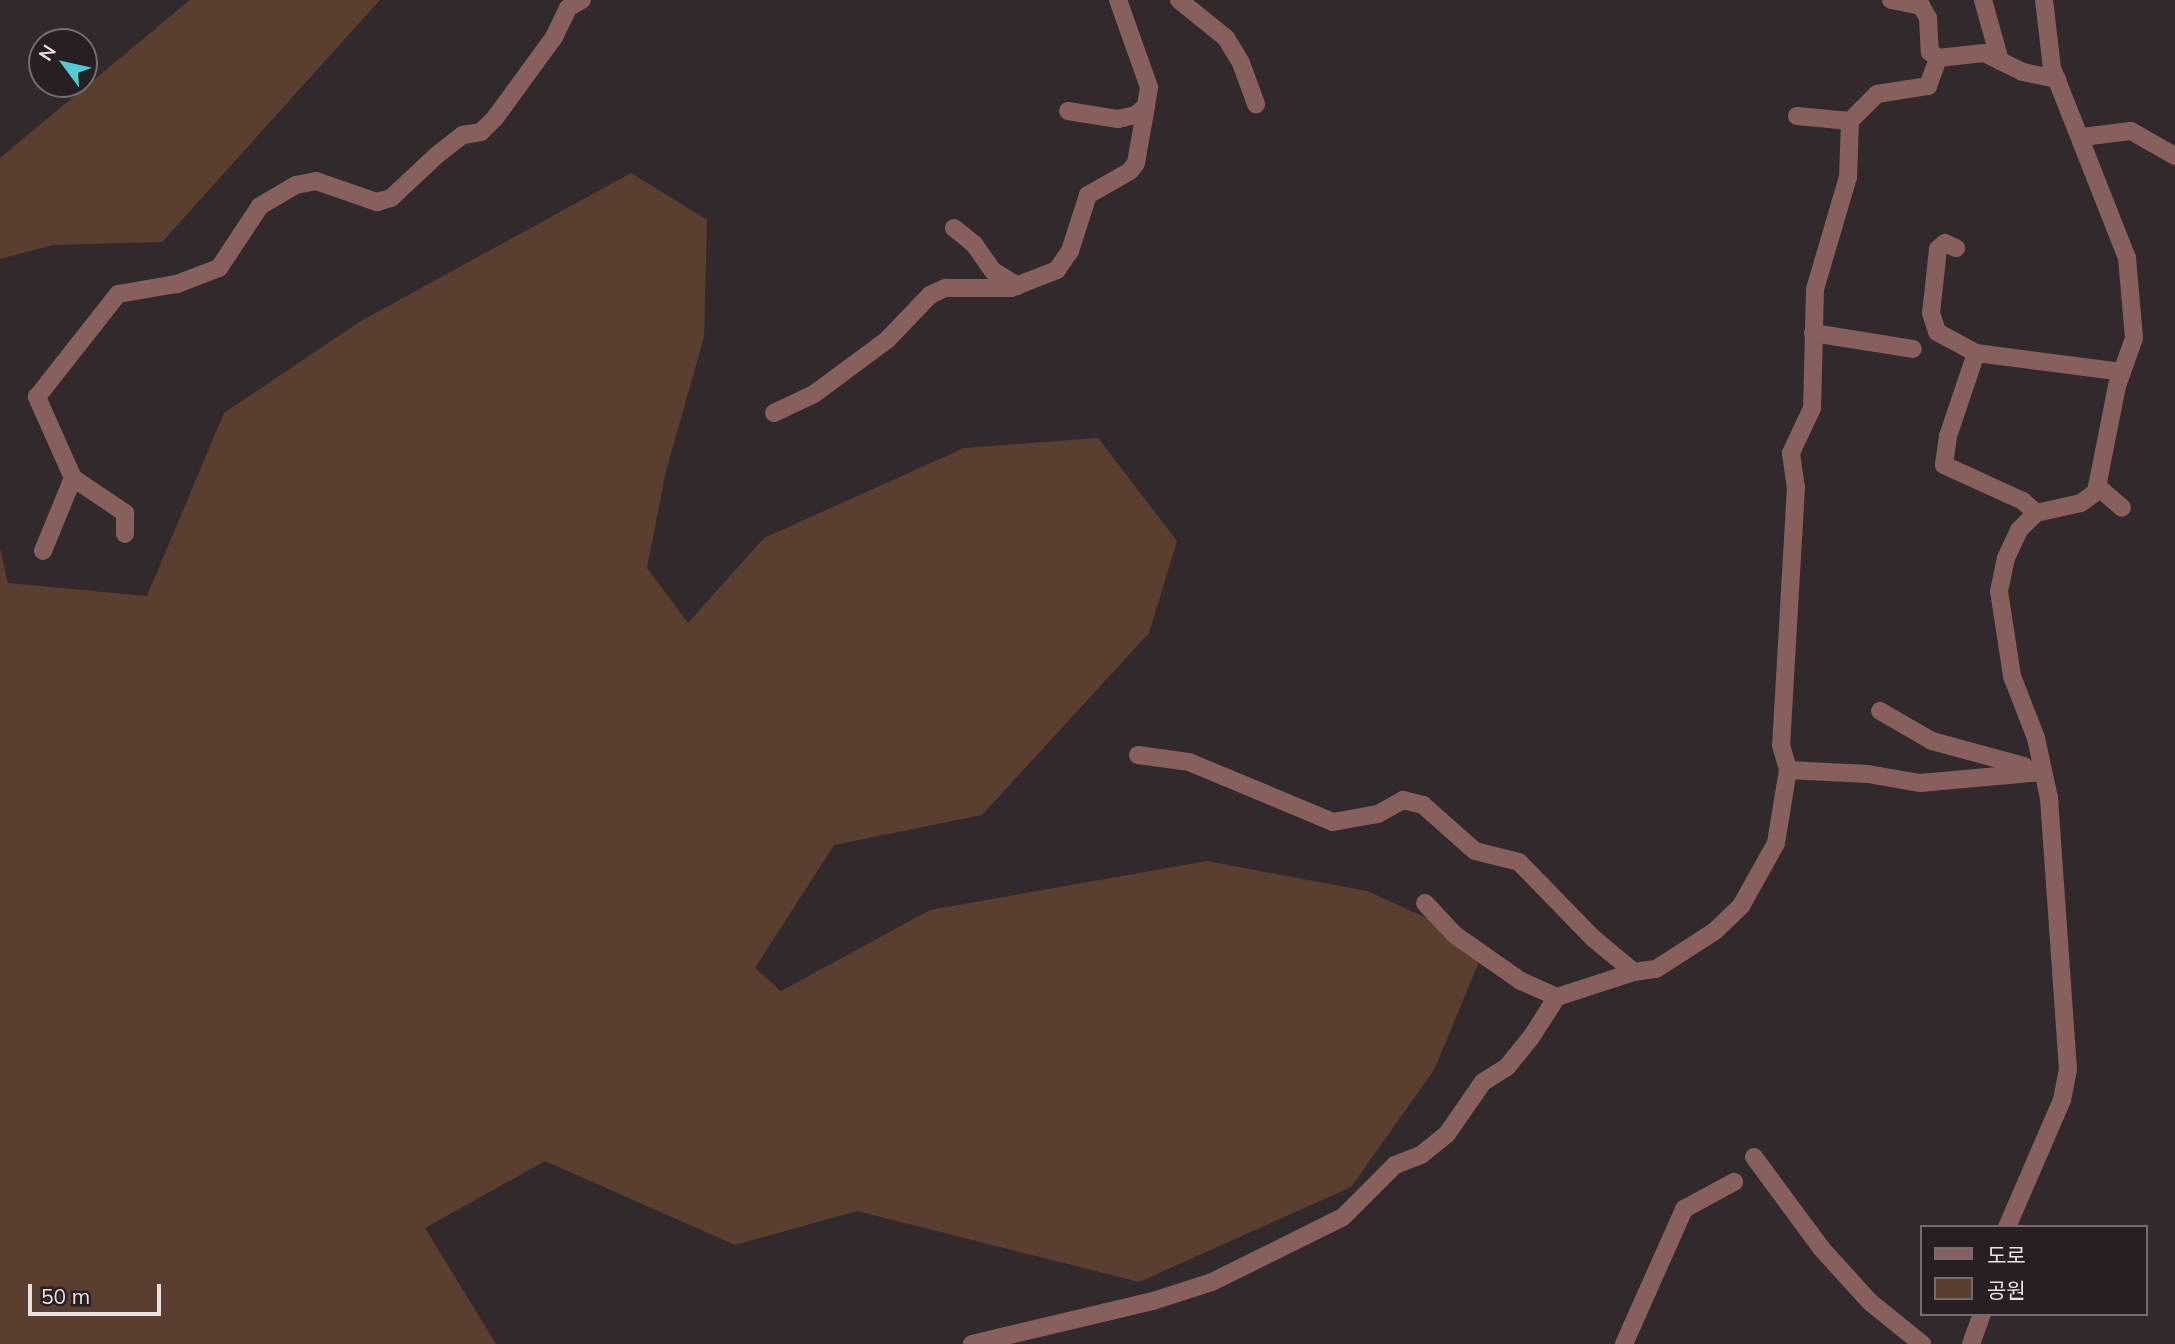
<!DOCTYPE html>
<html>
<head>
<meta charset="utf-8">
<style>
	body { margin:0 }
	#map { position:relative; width:2175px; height:1344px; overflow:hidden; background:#32292d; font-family:Mulish,"Noto Sans KR",sans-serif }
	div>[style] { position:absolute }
	.green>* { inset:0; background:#5a3f30 }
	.minor>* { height:18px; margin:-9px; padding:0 9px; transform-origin:9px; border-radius:9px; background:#875f5d }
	span { translate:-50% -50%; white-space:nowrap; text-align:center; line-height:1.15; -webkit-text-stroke:7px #281f23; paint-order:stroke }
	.legend { position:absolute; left:1920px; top:1225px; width:228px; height:91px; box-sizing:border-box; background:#281f23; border:2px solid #746d70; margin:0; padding:9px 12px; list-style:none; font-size:21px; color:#e7e1e3 }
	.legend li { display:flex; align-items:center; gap:14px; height:35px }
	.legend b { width:35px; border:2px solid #746d70 }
	.north { position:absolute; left:28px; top:28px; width:70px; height:70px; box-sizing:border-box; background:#281f23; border:2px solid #746d70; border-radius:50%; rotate:303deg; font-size:19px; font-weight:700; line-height:28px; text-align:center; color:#e7e1e3 }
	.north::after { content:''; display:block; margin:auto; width:24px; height:32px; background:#51ccd4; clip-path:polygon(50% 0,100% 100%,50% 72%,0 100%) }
	.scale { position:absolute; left:28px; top:1284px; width:133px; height:32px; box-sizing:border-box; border:4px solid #e7e1e3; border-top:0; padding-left:9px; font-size:21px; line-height:24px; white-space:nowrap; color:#e7e1e3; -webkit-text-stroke:5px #281f23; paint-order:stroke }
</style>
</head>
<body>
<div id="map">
	<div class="green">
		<div style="clip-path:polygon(190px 0,380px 0,162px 242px,53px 245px,0 259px,0 158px)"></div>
		<div style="clip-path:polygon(631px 173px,707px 220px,704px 337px,666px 471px,647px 568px,688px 623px,764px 538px,964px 448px,1098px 438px,1177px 541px,1149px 633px,982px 815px,834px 845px,755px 968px,781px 991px,930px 910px,1207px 861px,1367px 891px,1486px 945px,1434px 1070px,1351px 1187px,1139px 1282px,857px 1211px,735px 1245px,545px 1161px,425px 1228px,496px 1344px,0 1344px,0 548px,8px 583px,147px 596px,224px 413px,361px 321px)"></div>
	</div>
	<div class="minor">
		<div style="left:1179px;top:0;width:60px;rotate:39deg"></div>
		<div style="left:1226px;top:38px;width:29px;rotate:59deg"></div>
		<div style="left:1241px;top:63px;width:44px;rotate:69.9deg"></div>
		<div style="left:1891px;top:0;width:31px;rotate:11deg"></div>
		<div style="left:1921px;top:6px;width:14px;rotate:60deg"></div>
		<div style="left:1928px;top:18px;width:34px;rotate:87deg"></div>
		<div style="left:1930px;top:52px;width:10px;rotate:37deg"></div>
		<div style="left:1938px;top:58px;width:46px;rotate:-6.2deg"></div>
		<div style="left:1984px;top:53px;width:43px;rotate:26deg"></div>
		<div style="left:2023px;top:72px;width:35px;rotate:12deg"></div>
		<div style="left:1983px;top:0;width:63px;rotate:74.4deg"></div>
		<div style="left:1068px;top:111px;width:51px;rotate:9.1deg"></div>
		<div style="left:1118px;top:119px;width:18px;rotate:-13deg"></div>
		<div style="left:1136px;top:115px;width:13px;rotate:-42deg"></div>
		<div style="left:1146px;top:106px;width:19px;rotate:-81deg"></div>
		<div style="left:1149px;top:87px;width:92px;rotate:-109.6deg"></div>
		<div style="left:1797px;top:116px;width:53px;rotate:5.4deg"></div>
		<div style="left:1850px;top:121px;width:38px;rotate:-45deg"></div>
		<div style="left:1877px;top:94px;width:52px;rotate:-8.9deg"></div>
		<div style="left:1928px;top:86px;width:30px;rotate:-70deg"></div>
		<div style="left:1850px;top:121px;width:56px;rotate:92deg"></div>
		<div style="left:1848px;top:177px;width:117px;rotate:106.4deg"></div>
		<div style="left:1815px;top:289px;width:119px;rotate:91.4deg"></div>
		<div style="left:1812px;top:408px;width:50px;rotate:115deg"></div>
		<div style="left:1791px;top:453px;width:34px;rotate:82deg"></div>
		<div style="left:1796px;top:487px;width:258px;rotate:93.3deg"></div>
		<div style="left:1781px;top:745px;width:26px;rotate:74deg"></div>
		<div style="left:1788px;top:770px;width:80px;rotate:2.9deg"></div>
		<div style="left:1868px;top:774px;width:53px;rotate:9.8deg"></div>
		<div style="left:1920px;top:783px;width:123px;rotate:-5.1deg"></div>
		<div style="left:2082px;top:137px;width:49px;rotate:-7deg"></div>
		<div style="left:2131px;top:131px;width:51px;rotate:29.6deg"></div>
		<div style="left:954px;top:228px;width:26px;rotate:39deg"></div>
		<div style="left:974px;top:244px;width:33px;rotate:55deg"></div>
		<div style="left:993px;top:271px;width:29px;rotate:31deg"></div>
		<div style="left:1956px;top:248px;width:12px;rotate:-156deg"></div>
		<div style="left:1945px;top:243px;width:9px;rotate:139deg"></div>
		<div style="left:1938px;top:249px;width:64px;rotate:96.2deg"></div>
		<div style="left:1931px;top:313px;width:20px;rotate:72deg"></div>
		<div style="left:1937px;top:332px;width:44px;rotate:28.3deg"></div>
		<div style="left:1976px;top:353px;width:147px;rotate:7.4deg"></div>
		<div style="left:1813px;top:333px;width:101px;rotate:9.1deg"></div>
		<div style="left:1976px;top:353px;width:88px;rotate:108.6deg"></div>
		<div style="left:1948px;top:436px;width:29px;rotate:98deg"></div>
		<div style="left:1944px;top:465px;width:87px;rotate:24.5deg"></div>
		<div style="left:2023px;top:501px;width:18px;rotate:43deg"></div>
		<div style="left:774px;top:413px;width:44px;rotate:-25.4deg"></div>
		<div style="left:814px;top:394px;width:91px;rotate:-36.5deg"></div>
		<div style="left:887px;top:340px;width:62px;rotate:-46.3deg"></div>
		<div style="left:930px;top:295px;width:17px;rotate:-25deg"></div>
		<div style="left:945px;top:288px;width:66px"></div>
		<div style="left:1011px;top:288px;width:49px;rotate:-21.4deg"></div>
		<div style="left:1057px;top:270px;width:23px;rotate:-56deg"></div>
		<div style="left:1070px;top:251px;width:59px;rotate:-72.2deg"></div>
		<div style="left:1088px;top:195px;width:48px;rotate:-29.7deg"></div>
		<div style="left:1130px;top:171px;width:10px;rotate:-53deg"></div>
		<div style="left:1136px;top:163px;width:58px;rotate:-80deg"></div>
		<div style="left:73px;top:478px;width:63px;rotate:33.9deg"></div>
		<div style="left:125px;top:513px;width:21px;rotate:90deg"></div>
		<div style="left:2097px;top:486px;width:33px;rotate:41deg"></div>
		<div style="left:43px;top:551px;width:79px;rotate:-67.7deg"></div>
		<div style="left:73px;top:478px;width:89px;rotate:-114deg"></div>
		<div style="left:37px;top:397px;width:131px;rotate:-51.8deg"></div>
		<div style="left:118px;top:294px;width:60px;rotate:-9.6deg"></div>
		<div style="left:177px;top:284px;width:45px;rotate:-20.9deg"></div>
		<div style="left:219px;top:268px;width:74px;rotate:-56.5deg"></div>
		<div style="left:260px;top:206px;width:42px;rotate:-30.3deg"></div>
		<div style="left:296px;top:185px;width:20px;rotate:-11deg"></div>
		<div style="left:316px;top:181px;width:65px;rotate:19deg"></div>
		<div style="left:377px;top:202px;width:15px;rotate:-16deg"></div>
		<div style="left:391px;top:198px;width:63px;rotate:-43.1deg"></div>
		<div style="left:437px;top:155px;width:33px;rotate:-38deg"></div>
		<div style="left:463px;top:135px;width:18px;rotate:-9deg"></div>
		<div style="left:481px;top:132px;width:20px;rotate:-45deg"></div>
		<div style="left:495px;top:118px;width:100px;rotate:-53.9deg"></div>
		<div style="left:554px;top:37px;width:32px;rotate:-64deg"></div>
		<div style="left:568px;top:8px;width:16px;rotate:-30deg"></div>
		<div style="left:1880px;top:711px;width:60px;rotate:30deg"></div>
		<div style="left:1932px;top:741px;width:95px;rotate:15.2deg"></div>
		<div style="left:2024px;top:766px;width:10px;rotate:45deg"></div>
		<div style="left:1138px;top:755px;width:51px;rotate:7.8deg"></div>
		<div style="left:1189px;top:762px;width:156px;rotate:22.6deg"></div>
		<div style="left:1333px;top:822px;width:46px;rotate:-10.1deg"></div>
		<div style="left:1378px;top:814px;width:29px;rotate:-29deg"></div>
		<div style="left:1403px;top:800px;width:21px;rotate:14deg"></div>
		<div style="left:1423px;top:805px;width:69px;rotate:41.5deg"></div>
		<div style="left:1475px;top:851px;width:45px;rotate:14deg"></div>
		<div style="left:1519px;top:862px;width:106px;rotate:45.8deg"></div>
		<div style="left:1593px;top:938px;width:53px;rotate:39.7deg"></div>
		<div style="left:1634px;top:972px;width:22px;rotate:-8deg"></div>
		<div style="left:1656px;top:969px;width:70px;rotate:-32.8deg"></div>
		<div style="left:1715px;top:931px;width:36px;rotate:-44deg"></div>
		<div style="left:1741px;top:906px;width:72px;rotate:-60.9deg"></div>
		<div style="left:1776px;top:843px;width:74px;rotate:-80.7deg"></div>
		<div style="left:1425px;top:903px;width:44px;rotate:46.8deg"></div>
		<div style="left:1455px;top:935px;width:80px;rotate:34.9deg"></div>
		<div style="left:1521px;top:981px;width:39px;rotate:24deg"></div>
		<div style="left:1754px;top:1157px;width:113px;rotate:53.6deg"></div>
		<div style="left:1821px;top:1248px;width:73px;rotate:47.8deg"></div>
		<div style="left:1870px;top:1302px;width:67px;rotate:38.9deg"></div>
		<div style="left:2007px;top:1227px;width:138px;rotate:-66.6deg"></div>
		<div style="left:2062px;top:1100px;width:31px;rotate:-79deg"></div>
		<div style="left:2068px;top:1070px;width:273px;rotate:-94deg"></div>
		<div style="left:2049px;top:798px;width:61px;rotate:-102.2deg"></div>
		<div style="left:2036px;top:738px;width:66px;rotate:-111.2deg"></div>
		<div style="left:2012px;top:676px;width:86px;rotate:-98.7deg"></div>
		<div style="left:1999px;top:591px;width:34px;rotate:-78deg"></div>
		<div style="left:2006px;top:558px;width:31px;rotate:-65deg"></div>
		<div style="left:2019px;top:530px;width:24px;rotate:-45deg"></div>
		<div style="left:2036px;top:513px;width:46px;rotate:-12.5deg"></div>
		<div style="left:2081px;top:503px;width:19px;rotate:-36deg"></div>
		<div style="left:2096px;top:492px;width:108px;rotate:-78.8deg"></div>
		<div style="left:2117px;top:386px;width:51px;rotate:-70.5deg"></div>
		<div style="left:2134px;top:338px;width:80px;rotate:-95deg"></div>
		<div style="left:2127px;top:258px;width:204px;rotate:-111.5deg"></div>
		<div style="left:2052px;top:68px;width:68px;rotate:-96.7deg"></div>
		<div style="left:972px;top:1344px;width:186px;rotate:-13.4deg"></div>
		<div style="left:1153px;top:1301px;width:62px;rotate:-17.9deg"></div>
		<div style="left:1212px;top:1282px;width:146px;rotate:-26.4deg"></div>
		<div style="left:1343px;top:1217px;width:74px;rotate:-45deg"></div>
		<div style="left:1395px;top:1165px;width:28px;rotate:-21deg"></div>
		<div style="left:1421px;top:1155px;width:33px;rotate:-39deg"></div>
		<div style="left:1447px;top:1134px;width:63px;rotate:-55.3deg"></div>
		<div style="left:1483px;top:1082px;width:28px;rotate:-32deg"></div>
		<div style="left:1507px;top:1067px;width:36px;rotate:-51deg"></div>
		<div style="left:1530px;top:1039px;width:50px;rotate:-57.3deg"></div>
		<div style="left:1557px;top:997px;width:81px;rotate:-18deg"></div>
		<div style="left:1624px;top:1344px;width:148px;rotate:-66deg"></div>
		<div style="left:1684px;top:1209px;width:57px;rotate:-28.4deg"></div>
		<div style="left:1971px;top:1344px;width:32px;rotate:-70deg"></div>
	</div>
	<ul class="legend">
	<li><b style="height:9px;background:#875f5d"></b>도로</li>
	<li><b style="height:19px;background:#5a3f30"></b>공원</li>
	</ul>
	<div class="north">N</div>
	<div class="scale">50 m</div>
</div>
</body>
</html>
